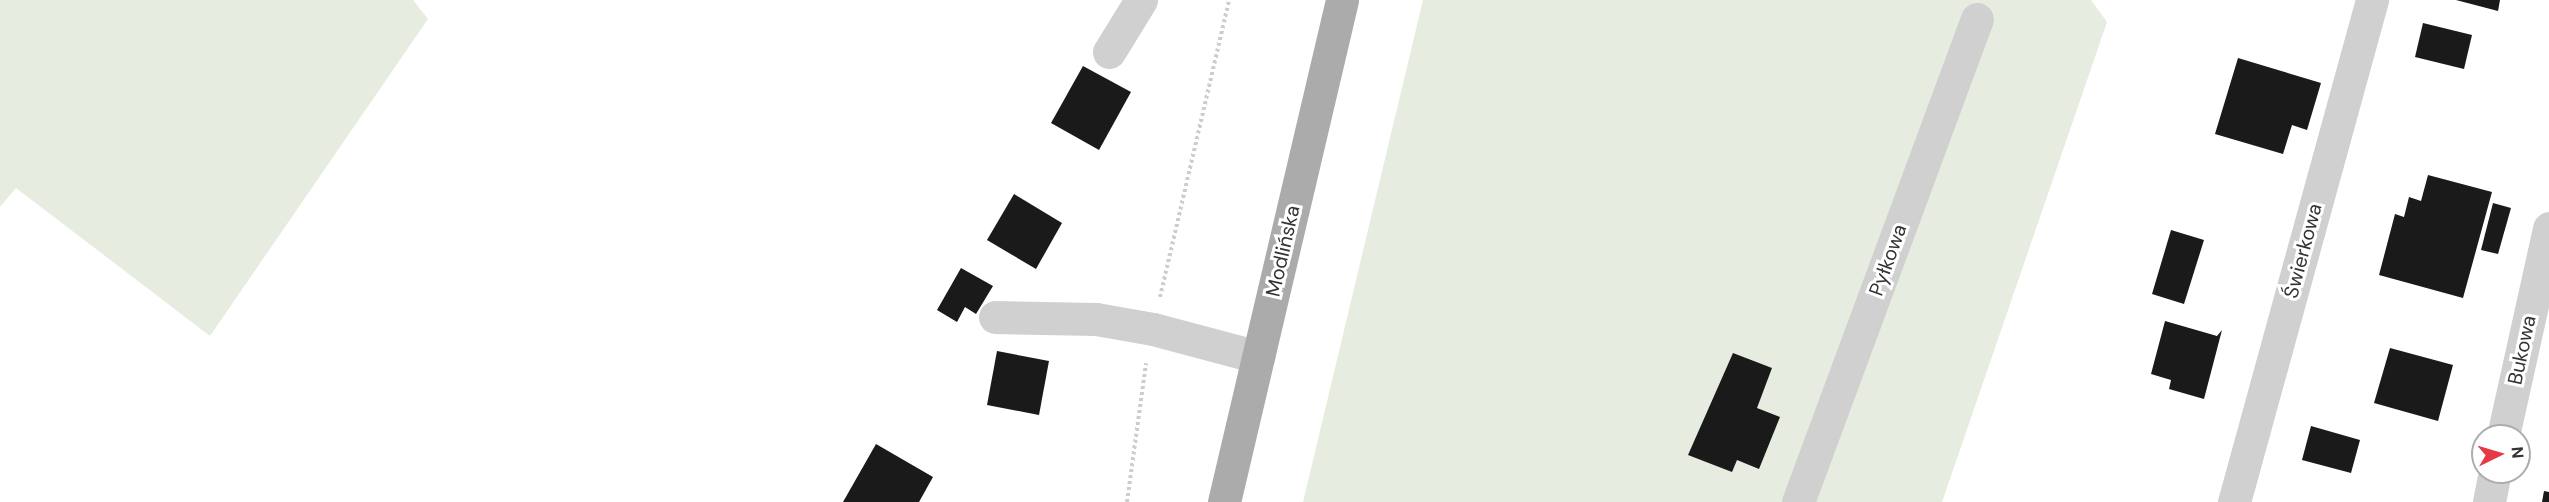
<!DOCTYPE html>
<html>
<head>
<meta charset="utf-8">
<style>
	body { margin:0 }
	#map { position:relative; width:2549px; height:502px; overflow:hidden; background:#fff; font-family:"DM Sans",sans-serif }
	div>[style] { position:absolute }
	.green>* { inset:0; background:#e6ecdf }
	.building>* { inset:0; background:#1a1a1a }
	.path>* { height:4px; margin-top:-2px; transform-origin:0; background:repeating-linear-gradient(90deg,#cdcdcd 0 3px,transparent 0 6px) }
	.minor>* { height:33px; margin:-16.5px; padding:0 16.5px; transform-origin:16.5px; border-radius:16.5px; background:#d0d0d0 }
	.major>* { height:33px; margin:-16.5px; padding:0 16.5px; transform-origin:16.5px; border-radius:16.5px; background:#ababab }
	span { translate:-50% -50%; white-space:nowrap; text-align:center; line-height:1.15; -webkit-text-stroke:6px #fff; paint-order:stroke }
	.street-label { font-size:20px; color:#333 }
	.north { position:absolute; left:2471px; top:424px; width:60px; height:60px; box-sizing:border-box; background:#fff; border:2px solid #adadad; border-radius:50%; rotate:85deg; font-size:16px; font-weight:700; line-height:24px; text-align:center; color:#333 }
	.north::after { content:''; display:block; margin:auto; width:21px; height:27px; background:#e63946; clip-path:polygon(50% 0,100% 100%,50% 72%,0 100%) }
</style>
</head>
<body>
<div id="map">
	<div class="green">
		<div style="clip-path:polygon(0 0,413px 0,428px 19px,210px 336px,16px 188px,0 207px)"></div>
		<div style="clip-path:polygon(1423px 0,2091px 0,2107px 22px,1942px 502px,1303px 502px)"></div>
	</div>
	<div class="building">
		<div style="clip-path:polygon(2456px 0,2500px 0,2498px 11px)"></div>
		<div style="clip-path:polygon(2423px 23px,2472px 35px,2464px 69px,2415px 57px)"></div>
		<div style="clip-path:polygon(2238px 58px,2321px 83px,2307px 130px,2292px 125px,2283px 154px,2215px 134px)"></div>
		<div style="clip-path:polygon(1083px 66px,1131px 92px,1099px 150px,1051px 123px)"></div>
		<div style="clip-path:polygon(2428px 175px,2492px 192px,2463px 298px,2379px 275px,2395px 214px,2404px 217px,2409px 197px,2421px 201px)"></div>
		<div style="clip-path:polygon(1014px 194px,1062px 223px,1036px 269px,987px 240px)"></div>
		<div style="clip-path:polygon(2493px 203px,2511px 208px,2498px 254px,2481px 250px)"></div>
		<div style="clip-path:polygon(2171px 230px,2204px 240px,2184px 304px,2152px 294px)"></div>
		<div style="clip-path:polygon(961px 268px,993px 286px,976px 314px,965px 307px,957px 322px,937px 310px)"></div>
		<div style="clip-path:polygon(2165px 321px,2217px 336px,2222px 330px,2204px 399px,2169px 389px,2171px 380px,2151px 374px)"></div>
		<div style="clip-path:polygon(2390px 348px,2453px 365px,2438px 421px,2374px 403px)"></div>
		<div style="clip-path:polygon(997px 351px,1049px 361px,1039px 415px,987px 405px)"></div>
		<div style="clip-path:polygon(1733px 353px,1772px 368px,1757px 408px,1780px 417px,1759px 469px,1737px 460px,1732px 472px,1688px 455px)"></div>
		<div style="clip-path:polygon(2311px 426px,2360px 440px,2351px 473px,2302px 460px)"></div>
		<div style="clip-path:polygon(876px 444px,933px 477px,919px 502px,843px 502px)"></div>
		<div style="clip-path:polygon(2544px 491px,2549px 492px,2549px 502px,2542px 502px)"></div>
	</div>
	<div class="path">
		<div style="left:1160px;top:297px;width:305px;rotate:-76.9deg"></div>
		<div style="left:1127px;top:502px;width:140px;rotate:-82.2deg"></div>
	</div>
	<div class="minor">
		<div style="left:1109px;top:52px;width:61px;rotate:-58.4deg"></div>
		<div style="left:995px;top:317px;width:101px;rotate:1.1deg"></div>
		<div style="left:1096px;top:319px;width:58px;rotate:10deg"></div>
		<div style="left:1153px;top:329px;width:109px;rotate:14.9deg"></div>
		<div style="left:2503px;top:436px;width:213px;rotate:-77.5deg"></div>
		<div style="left:1798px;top:502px;width:515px;rotate:-69.67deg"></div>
		<div style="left:2234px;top:502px;width:521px;rotate:-74.63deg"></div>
		<div style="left:2489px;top:502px;width:31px;rotate:-79deg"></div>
	</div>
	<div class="major">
		<div style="left:1224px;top:502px;width:516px;rotate:-76.77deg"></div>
	</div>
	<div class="street-label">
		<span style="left:1283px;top:251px;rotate:-77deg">Modlińska</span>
		<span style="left:2303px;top:251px;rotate:-75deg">Świerkowa</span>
		<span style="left:1888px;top:260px;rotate:-70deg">Pyłkowa</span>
		<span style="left:2522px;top:350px;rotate:-78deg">Bukowa</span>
	</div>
	<div class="north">N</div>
</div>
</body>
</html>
